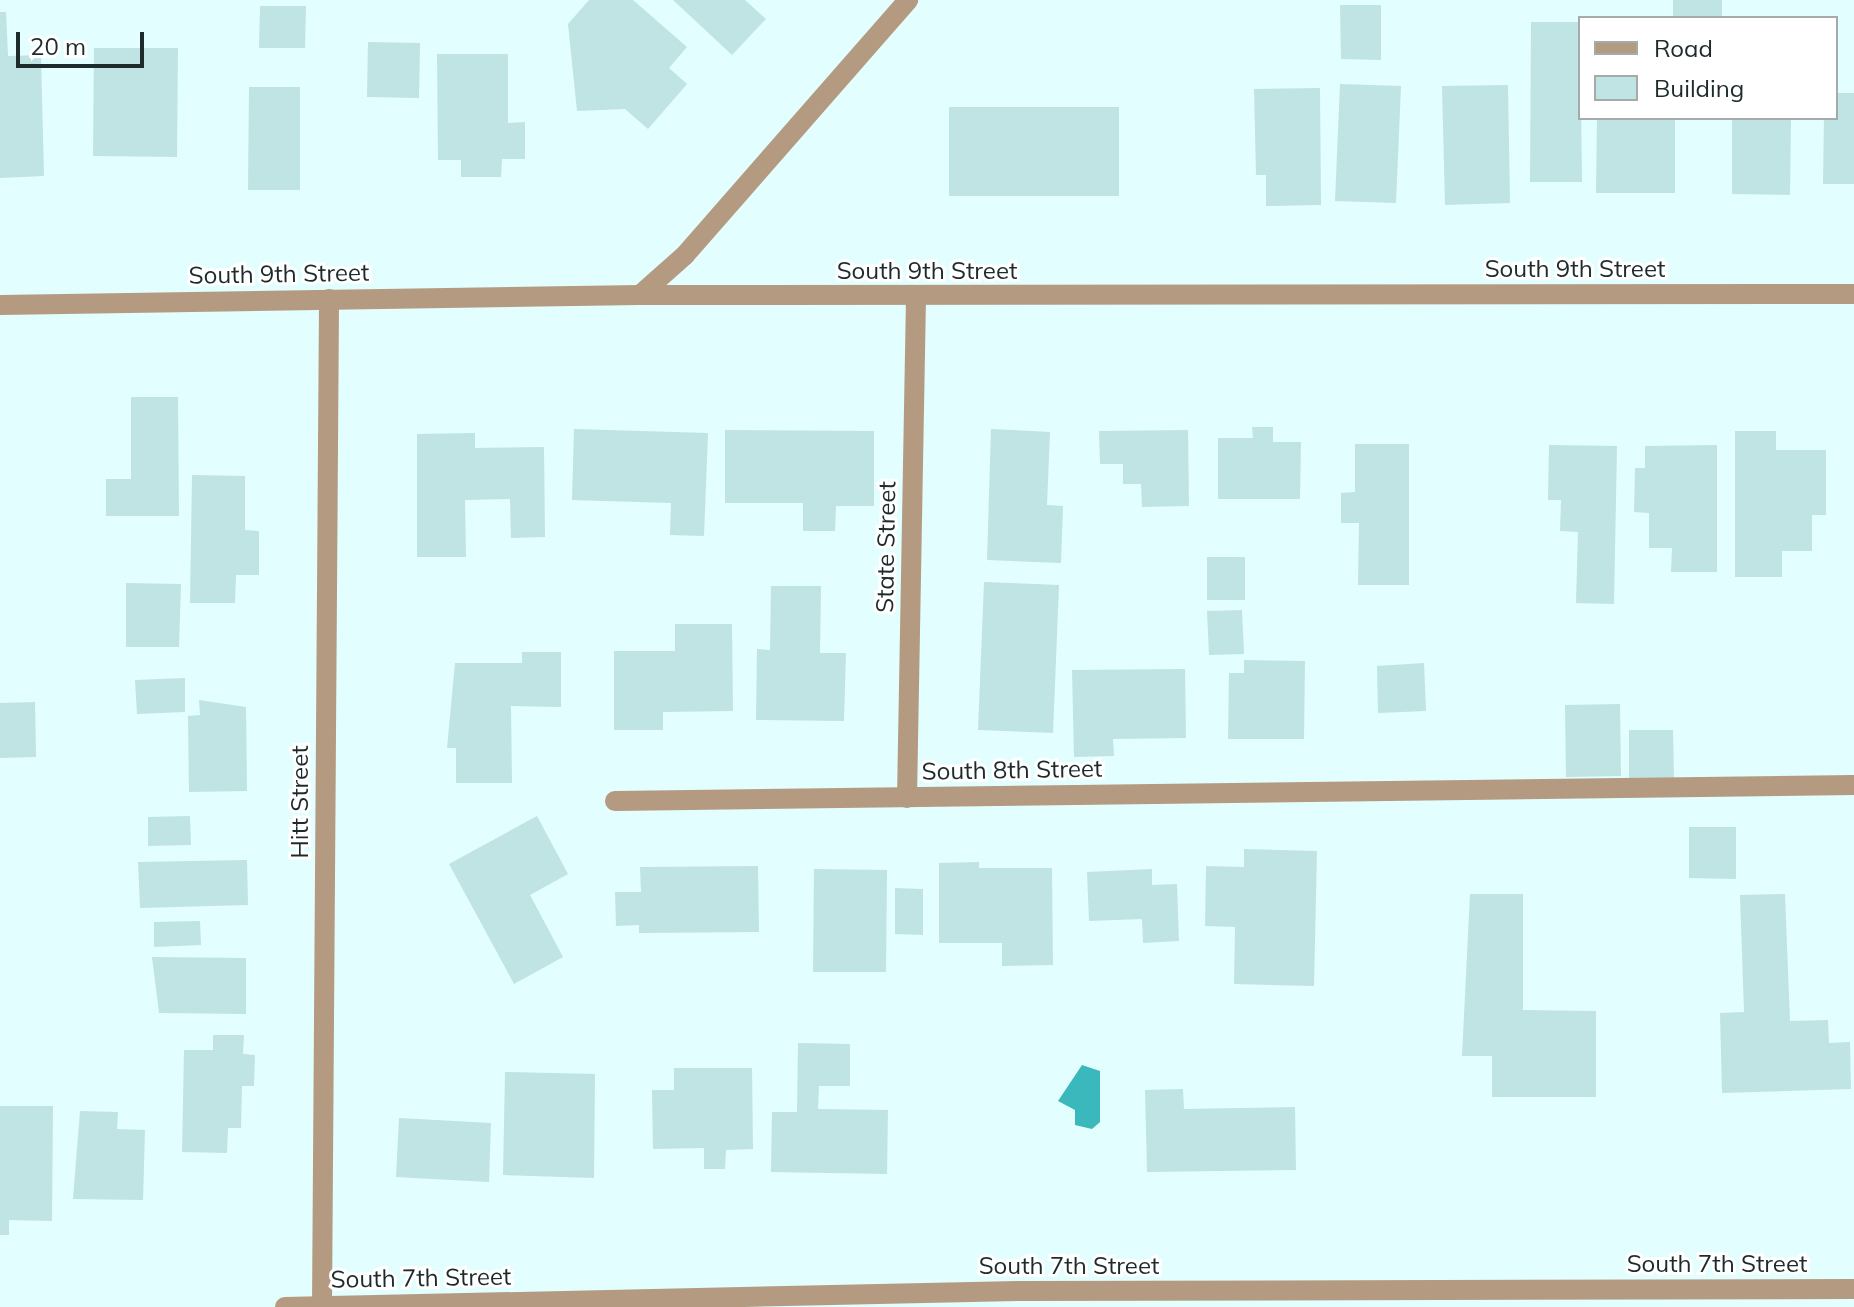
<!DOCTYPE html>
<html>
<head>
<meta charset="utf-8">
<style>
	body { margin:0 }
	#map { position:relative; width:1854px; height:1307px; overflow:hidden; background:#e2fefe; font-family:Mulish,sans-serif }
	div>[style] { position:absolute }
	.water>* { inset:0; background:#3bb8bc }
	.building>* { inset:0; background:#c0e3e4 }
	.minor>* { height:20px; margin:-10px; padding:0 10px; transform-origin:10px; border-radius:10px; background:#b49a80 }
	.tertiary>* { height:20px; margin:-10px; padding:0 10px; transform-origin:10px; border-radius:10px; background:#b49a80 }
	span { translate:-50% -50%; white-space:nowrap; text-align:center; line-height:1.15; -webkit-text-stroke:6px #fff; paint-order:stroke }
	.street-label { font-size:24px; color:#1e2b2c }
	.legend { position:absolute; left:1578px; top:16px; width:260px; height:104px; box-sizing:border-box; background:#fff; border:2px solid #a5aaab; margin:0; padding:10px 14px; list-style:none; font-size:24px; color:#1e2b2c }
	.legend li { display:flex; align-items:center; gap:16px; height:40px }
	.legend b { width:40px; border:2px solid #a5aaab }
	.scale { position:absolute; left:16px; top:32px; width:128px; height:36px; box-sizing:border-box; border:4px solid #1e2b2c; border-top:0; padding-left:10px; font-size:24px; line-height:28px; white-space:nowrap; color:#1e2b2c; -webkit-text-stroke:6px #fff; paint-order:stroke }
</style>
</head>
<body>
<div id="map">
	<div class="water">
		<div style="clip-path:polygon(1082px 1065px,1100px 1071px,1100px 1122px,1092px 1129px,1075px 1125px,1075px 1110px,1058px 1101px)"></div>
	</div>
	<div class="building">
		<div style="clip-path:polygon(589px 0,633px 0,687px 47px,669px 68px,687px 84px,648px 129px,625px 109px,577px 111px,568px 24px)"></div>
		<div style="clip-path:polygon(673px 0,745px 0,766px 19px,732px 55px)"></div>
		<div style="clip-path:polygon(1673px 0,1722px 0,1722px 18px,1673px 18px)"></div>
		<div style="clip-path:polygon(1340px 5px,1381px 5px,1381px 60px,1341px 59px)"></div>
		<div style="clip-path:polygon(260px 6px,306px 6px,305px 48px,259px 48px)"></div>
		<div style="clip-path:polygon(0 12px,6px 12px,8px 56px,41px 55px,44px 176px,0 178px)"></div>
		<div style="clip-path:polygon(1531px 22px,1580px 22px,1582px 182px,1530px 182px)"></div>
		<div style="clip-path:polygon(368px 42px,420px 43px,419px 98px,367px 97px)"></div>
		<div style="clip-path:polygon(94px 48px,178px 48px,177px 157px,93px 156px)"></div>
		<div style="clip-path:polygon(437px 54px,508px 54px,508px 123px,525px 122px,525px 159px,502px 159px,501px 177px,461px 177px,461px 160px,438px 160px)"></div>
		<div style="clip-path:polygon(1340px 84px,1401px 86px,1396px 203px,1335px 201px)"></div>
		<div style="clip-path:polygon(1508px 85px,1510px 203px,1445px 205px,1442px 86px)"></div>
		<div style="clip-path:polygon(249px 87px,300px 87px,300px 190px,248px 190px)"></div>
		<div style="clip-path:polygon(1320px 88px,1321px 205px,1266px 206px,1266px 175px,1256px 175px,1254px 89px)"></div>
		<div style="clip-path:polygon(1836px 93px,1854px 93px,1854px 184px,1823px 184px,1824px 118px,1836px 118px)"></div>
		<div style="clip-path:polygon(949px 107px,1119px 107px,1119px 196px,949px 196px)"></div>
		<div style="clip-path:polygon(1597px 118px,1675px 118px,1675px 193px,1596px 193px)"></div>
		<div style="clip-path:polygon(1732px 118px,1791px 118px,1790px 195px,1732px 194px)"></div>
		<div style="clip-path:polygon(131px 397px,178px 397px,179px 516px,106px 516px,106px 479px,131px 479px)"></div>
		<div style="clip-path:polygon(1252px 427px,1273px 427px,1273px 442px,1301px 442px,1300px 499px,1218px 499px,1218px 438px,1253px 438px)"></div>
		<div style="clip-path:polygon(574px 429px,708px 433px,704px 536px,670px 535px,671px 503px,572px 500px)"></div>
		<div style="clip-path:polygon(991px 429px,1050px 432px,1047px 505px,1063px 506px,1061px 563px,987px 560px)"></div>
		<div style="clip-path:polygon(725px 430px,874px 431px,874px 506px,836px 506px,835px 531px,803px 531px,803px 503px,725px 503px)"></div>
		<div style="clip-path:polygon(1188px 430px,1189px 506px,1142px 507px,1141px 484px,1123px 484px,1123px 464px,1100px 464px,1099px 431px)"></div>
		<div style="clip-path:polygon(1735px 431px,1776px 431px,1776px 450px,1826px 450px,1826px 515px,1812px 515px,1812px 551px,1782px 551px,1782px 577px,1735px 577px)"></div>
		<div style="clip-path:polygon(475px 433px,475px 448px,544px 447px,545px 537px,511px 538px,510px 499px,465px 500px,466px 557px,417px 557px,417px 434px)"></div>
		<div style="clip-path:polygon(1355px 444px,1409px 444px,1409px 585px,1358px 585px,1359px 523px,1341px 523px,1341px 493px,1355px 492px)"></div>
		<div style="clip-path:polygon(1549px 445px,1617px 446px,1614px 604px,1576px 603px,1578px 532px,1560px 531px,1561px 500px,1548px 500px)"></div>
		<div style="clip-path:polygon(1717px 445px,1717px 572px,1671px 572px,1672px 548px,1649px 548px,1649px 513px,1634px 512px,1635px 468px,1645px 468px,1645px 446px)"></div>
		<div style="clip-path:polygon(192px 475px,245px 476px,245px 530px,259px 531px,259px 575px,236px 575px,235px 603px,190px 603px)"></div>
		<div style="clip-path:polygon(1207px 557px,1245px 557px,1245px 600px,1207px 600px)"></div>
		<div style="clip-path:polygon(984px 582px,1059px 585px,1053px 733px,978px 730px)"></div>
		<div style="clip-path:polygon(126px 583px,181px 584px,179px 647px,126px 647px)"></div>
		<div style="clip-path:polygon(771px 586px,821px 586px,820px 653px,846px 653px,844px 721px,756px 720px,757px 649px,770px 650px)"></div>
		<div style="clip-path:polygon(1242px 610px,1244px 654px,1209px 655px,1207px 611px)"></div>
		<div style="clip-path:polygon(675px 624px,732px 624px,733px 711px,663px 712px,663px 730px,614px 730px,614px 651px,675px 651px)"></div>
		<div style="clip-path:polygon(522px 652px,561px 652px,561px 707px,511px 706px,512px 783px,456px 783px,456px 748px,447px 748px,455px 663px,522px 663px)"></div>
		<div style="clip-path:polygon(1244px 660px,1305px 661px,1304px 739px,1228px 739px,1229px 673px,1244px 673px)"></div>
		<div style="clip-path:polygon(1424px 663px,1426px 711px,1378px 713px,1377px 666px)"></div>
		<div style="clip-path:polygon(1185px 669px,1186px 738px,1113px 739px,1114px 756px,1074px 757px,1072px 670px)"></div>
		<div style="clip-path:polygon(185px 678px,185px 712px,137px 714px,135px 680px)"></div>
		<div style="clip-path:polygon(199px 700px,246px 707px,247px 791px,189px 792px,188px 716px,200px 715px)"></div>
		<div style="clip-path:polygon(35px 702px,36px 757px,0 758px,0 703px)"></div>
		<div style="clip-path:polygon(1620px 704px,1621px 776px,1566px 777px,1565px 705px)"></div>
		<div style="clip-path:polygon(1629px 730px,1673px 730px,1674px 778px,1629px 778px)"></div>
		<div style="clip-path:polygon(190px 816px,191px 845px,148px 846px,148px 817px)"></div>
		<div style="clip-path:polygon(537px 816px,568px 874px,530px 895px,563px 957px,514px 984px,449px 864px)"></div>
		<div style="clip-path:polygon(1689px 827px,1736px 827px,1736px 879px,1689px 878px)"></div>
		<div style="clip-path:polygon(1244px 849px,1317px 851px,1314px 986px,1234px 984px,1235px 927px,1205px 926px,1206px 866px,1244px 867px)"></div>
		<div style="clip-path:polygon(247px 860px,248px 905px,140px 908px,138px 862px)"></div>
		<div style="clip-path:polygon(979px 862px,979px 868px,1052px 868px,1053px 965px,1002px 966px,1002px 943px,939px 943px,939px 863px)"></div>
		<div style="clip-path:polygon(758px 866px,759px 932px,639px 933px,639px 925px,616px 926px,615px 892px,641px 892px,640px 867px)"></div>
		<div style="clip-path:polygon(814px 869px,887px 870px,886px 972px,813px 972px)"></div>
		<div style="clip-path:polygon(1152px 869px,1152px 885px,1177px 884px,1179px 941px,1143px 943px,1142px 919px,1089px 921px,1087px 872px)"></div>
		<div style="clip-path:polygon(895px 888px,923px 889px,923px 935px,895px 934px)"></div>
		<div style="clip-path:polygon(1470px 894px,1523px 894px,1523px 1010px,1596px 1011px,1596px 1097px,1492px 1097px,1492px 1056px,1462px 1056px)"></div>
		<div style="clip-path:polygon(1785px 894px,1790px 1021px,1828px 1020px,1829px 1043px,1850px 1042px,1851px 1089px,1722px 1093px,1720px 1013px,1744px 1012px,1740px 895px)"></div>
		<div style="clip-path:polygon(200px 921px,201px 945px,154px 947px,154px 922px)"></div>
		<div style="clip-path:polygon(152px 957px,246px 958px,246px 1014px,159px 1013px)"></div>
		<div style="clip-path:polygon(213px 1035px,244px 1035px,243px 1054px,255px 1055px,254px 1086px,242px 1086px,241px 1128px,228px 1128px,227px 1153px,182px 1152px,184px 1050px,213px 1050px)"></div>
		<div style="clip-path:polygon(798px 1043px,850px 1044px,850px 1086px,819px 1086px,818px 1109px,888px 1110px,887px 1174px,771px 1172px,772px 1112px,797px 1112px)"></div>
		<div style="clip-path:polygon(674px 1068px,752px 1068px,753px 1149px,726px 1150px,725px 1169px,704px 1169px,704px 1148px,653px 1149px,652px 1090px,674px 1090px)"></div>
		<div style="clip-path:polygon(505px 1072px,595px 1074px,594px 1178px,503px 1175px)"></div>
		<div style="clip-path:polygon(1183px 1089px,1184px 1109px,1295px 1107px,1296px 1170px,1147px 1172px,1145px 1090px)"></div>
		<div style="clip-path:polygon(0 1106px,53px 1106px,52px 1221px,9px 1220px,9px 1235px,0 1235px)"></div>
		<div style="clip-path:polygon(80px 1111px,118px 1112px,117px 1129px,145px 1130px,143px 1200px,73px 1199px)"></div>
		<div style="clip-path:polygon(399px 1118px,491px 1123px,489px 1182px,396px 1177px)"></div>
	</div>
	<div class="minor">
		<div style="left:640px;top:295px;width:60px;rotate:-41.6deg"></div>
		<div style="left:685px;top:255px;width:339px;rotate:-48.8deg"></div>
		<div style="left:907px;top:798px;width:501px;rotate:-88.97deg"></div>
		<div style="left:615px;top:801px;width:1239px;rotate:-0.74deg"></div>
		<div style="left:322px;top:1306px;width:1007px;rotate:-89.6deg"></div>
		<div style="left:285px;top:1307px;width:735px;rotate:-1.25deg"></div>
		<div style="left:1020px;top:1291px;width:834px;rotate:-0.14deg"></div>
	</div>
	<div class="tertiary">
		<div style="left:0;top:305px;width:640px;rotate:-0.9deg"></div>
		<div style="left:640px;top:295px;width:1214px;rotate:-0.05deg"></div>
	</div>
	<div class="street-label">
		<span style="left:1575px;top:269px">South 9th Street</span>
		<span style="left:927px;top:271px">South 9th Street</span>
		<span style="left:279px;top:274px;rotate:-1deg">South 9th Street</span>
		<span style="left:886px;top:547px;rotate:-89deg">State Street</span>
		<span style="left:1012px;top:770px;rotate:-1deg">South 8th Street</span>
		<span style="left:300px;top:802px;rotate:-90deg">Hitt Street</span>
		<span style="left:1717px;top:1264px">South 7th Street</span>
		<span style="left:1069px;top:1266px">South 7th Street</span>
		<span style="left:421px;top:1278px;rotate:-1deg">South 7th Street</span>
	</div>
	<ul class="legend">
	<li><b style="height:10px;background:#b49a80"></b>Road</li>
	<li><b style="height:22px;background:#c0e3e4"></b>Building</li>
	</ul>
	<div class="scale">20 m</div>
</div>
</body>
</html>
